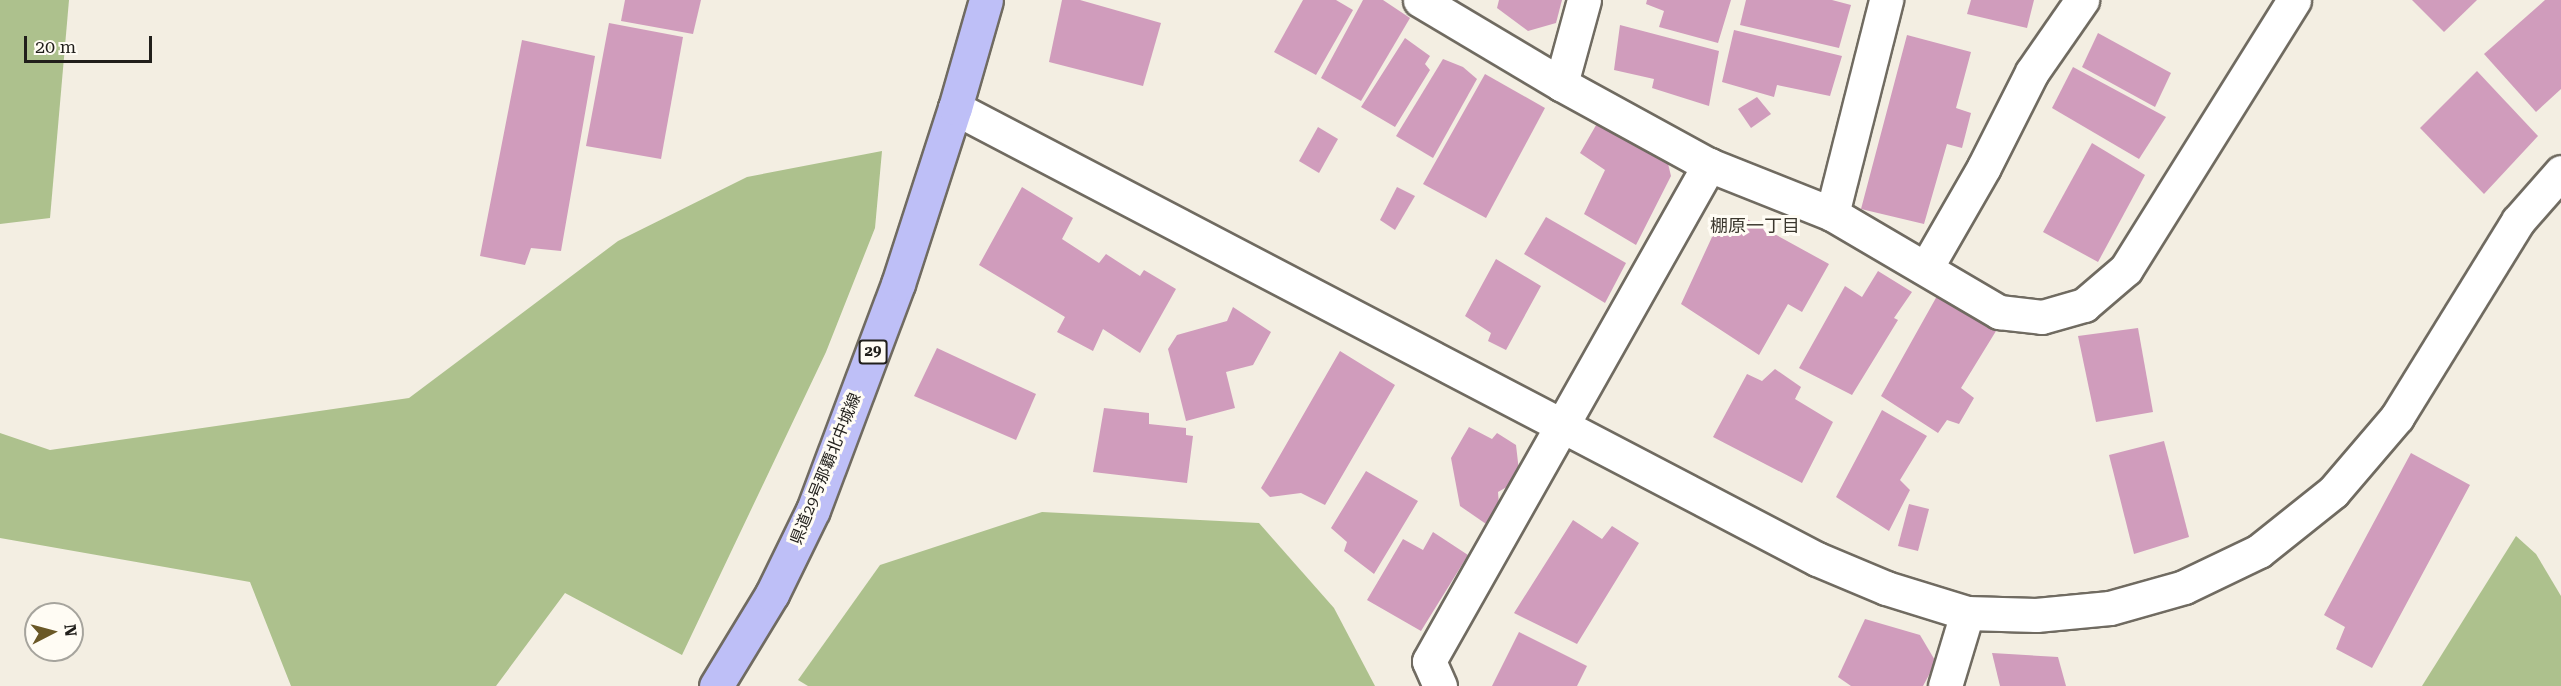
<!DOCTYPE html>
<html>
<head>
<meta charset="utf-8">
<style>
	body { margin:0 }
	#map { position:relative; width:2561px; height:686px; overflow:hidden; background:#f3eee2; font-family:"Roboto Serif","Noto Sans JP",serif }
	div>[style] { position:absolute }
	.forest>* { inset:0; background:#adc18d }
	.building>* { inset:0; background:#d09cbc }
	.roads { filter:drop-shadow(2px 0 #706b61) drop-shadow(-2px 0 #706b61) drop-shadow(0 2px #706b61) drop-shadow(0 -2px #706b61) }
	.street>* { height:33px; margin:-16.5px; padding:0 16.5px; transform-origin:16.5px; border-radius:16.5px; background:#fff }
	.secondary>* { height:33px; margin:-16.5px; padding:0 16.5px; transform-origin:16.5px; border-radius:16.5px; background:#fff }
	.primary>* { height:33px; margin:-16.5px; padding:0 16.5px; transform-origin:16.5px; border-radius:16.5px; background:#bebff7 }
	span { translate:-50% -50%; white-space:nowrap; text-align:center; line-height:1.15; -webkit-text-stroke:6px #fffcf4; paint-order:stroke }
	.shield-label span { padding:2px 4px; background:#fffcf4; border:2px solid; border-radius:4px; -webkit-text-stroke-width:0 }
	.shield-label { font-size:15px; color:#211f1b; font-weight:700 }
	.street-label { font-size:16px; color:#211f1b }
	.neighbourhood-label { font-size:18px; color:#3c382f }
	.north { position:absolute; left:24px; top:602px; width:60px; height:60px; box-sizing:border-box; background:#fffcf4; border:2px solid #a6a49d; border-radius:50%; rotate:84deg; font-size:16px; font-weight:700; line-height:24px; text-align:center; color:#211f1b }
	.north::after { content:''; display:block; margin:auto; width:21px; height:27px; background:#6a5826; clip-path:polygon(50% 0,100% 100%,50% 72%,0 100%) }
	.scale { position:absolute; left:24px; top:36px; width:128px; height:27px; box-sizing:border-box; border:3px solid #211f1b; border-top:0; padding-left:8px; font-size:18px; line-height:21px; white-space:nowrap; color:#211f1b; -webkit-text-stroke:4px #fffcf4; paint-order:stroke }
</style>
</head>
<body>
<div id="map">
	<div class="forest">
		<div style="clip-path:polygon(0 0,69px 0,50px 218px,0 224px)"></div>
		<div style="clip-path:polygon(882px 151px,875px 228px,826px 352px,682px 655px,565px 593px,496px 686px,291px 686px,250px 582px,0 538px,0 433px,50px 450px,409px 398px,618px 241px,747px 177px)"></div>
		<div style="clip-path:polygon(1042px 512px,1259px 523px,1334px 608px,1375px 686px,808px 686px,798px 680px,880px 565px)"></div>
		<div style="clip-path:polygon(2516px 536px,2536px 554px,2561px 596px,2561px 686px,2422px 686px)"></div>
	</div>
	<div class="building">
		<div style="clip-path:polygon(625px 0,701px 0,693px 34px,621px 21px)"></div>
		<div style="clip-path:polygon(1062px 0,1080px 0,1161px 23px,1143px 86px,1049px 62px)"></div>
		<div style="clip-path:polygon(1303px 0,1336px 0,1353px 10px,1316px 75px,1274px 52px)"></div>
		<div style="clip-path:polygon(1363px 0,1383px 0,1410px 18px,1361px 101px,1321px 78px)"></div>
		<div style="clip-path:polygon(1499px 0,1562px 0,1556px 23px,1528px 31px,1497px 8px)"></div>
		<div style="clip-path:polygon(1647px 0,1731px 0,1718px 43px,1659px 27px,1664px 11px,1646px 4px)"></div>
		<div style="clip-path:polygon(1746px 0,1832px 0,1851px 5px,1839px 48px,1740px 25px)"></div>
		<div style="clip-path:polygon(1971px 0,2034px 0,2027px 28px,1967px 14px)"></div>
		<div style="clip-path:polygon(2412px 0,2477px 0,2444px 32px)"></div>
		<div style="clip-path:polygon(2545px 0,2561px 0,2561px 89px,2536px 112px,2484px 54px)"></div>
		<div style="clip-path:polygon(609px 23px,683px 37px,661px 159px,586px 146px)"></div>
		<div style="clip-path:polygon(1620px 25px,1719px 51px,1709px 106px,1652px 88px,1654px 79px,1614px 70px)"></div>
		<div style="clip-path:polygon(1734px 30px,1842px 56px,1830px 96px,1777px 85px,1774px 97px,1722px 82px)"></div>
		<div style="clip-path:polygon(2098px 33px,2171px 73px,2155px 107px,2082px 67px)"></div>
		<div style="clip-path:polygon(1907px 35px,1971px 52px,1956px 108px,1971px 113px,1962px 148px,1947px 144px,1924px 224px,1861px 209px)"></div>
		<div style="clip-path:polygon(1405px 38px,1430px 56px,1425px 64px,1430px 70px,1395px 127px,1361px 107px)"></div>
		<div style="clip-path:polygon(522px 40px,595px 56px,561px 251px,531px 248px,525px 265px,480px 256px)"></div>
		<div style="clip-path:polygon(1443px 59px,1463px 67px,1477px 79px,1433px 158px,1396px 136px)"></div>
		<div style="clip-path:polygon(2073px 67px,2166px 117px,2139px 159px,2052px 108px)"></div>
		<div style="clip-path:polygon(2477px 71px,2538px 136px,2484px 194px,2420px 128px)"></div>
		<div style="clip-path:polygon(1485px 74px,1545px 108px,1486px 218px,1423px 184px)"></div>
		<div style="clip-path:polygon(1757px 97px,1771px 114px,1751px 128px,1738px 109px)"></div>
		<div style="clip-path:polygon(1599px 120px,1665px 151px,1671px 176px,1636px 245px,1584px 214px,1605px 170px,1580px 153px)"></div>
		<div style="clip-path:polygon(1318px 127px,1338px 139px,1319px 173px,1299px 161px)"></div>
		<div style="clip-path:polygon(2092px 143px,2145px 175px,2098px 262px,2043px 232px)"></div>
		<div style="clip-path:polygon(1022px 187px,1073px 218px,1062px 239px,1099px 263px,1106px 254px,1140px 276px,1144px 270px,1176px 289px,1140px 353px,1103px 329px,1093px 351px,1057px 332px,1065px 317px,979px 265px)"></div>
		<div style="clip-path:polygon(1397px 187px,1415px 196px,1395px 230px,1380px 220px)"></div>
		<div style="clip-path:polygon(1546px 217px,1626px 263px,1605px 303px,1524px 254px)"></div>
		<div style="clip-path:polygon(1747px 219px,1829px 264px,1802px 312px,1788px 304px,1759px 355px,1681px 304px,1712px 237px)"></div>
		<div style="clip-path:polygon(1496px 259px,1541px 286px,1506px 350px,1488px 341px,1491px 333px,1465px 316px)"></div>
		<div style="clip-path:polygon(1878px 271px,1912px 292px,1894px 318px,1898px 320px,1852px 395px,1799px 368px,1845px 286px,1862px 297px)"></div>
		<div style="clip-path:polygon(1937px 296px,1996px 331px,1961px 388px,1974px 398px,1959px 424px,1947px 420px,1938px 433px,1881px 396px)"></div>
		<div style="clip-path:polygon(1233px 307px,1271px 332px,1253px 365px,1226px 372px,1235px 408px,1186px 421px,1168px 349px,1177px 335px,1227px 321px)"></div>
		<div style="clip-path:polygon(2138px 328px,2153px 412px,2096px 422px,2078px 336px)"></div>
		<div style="clip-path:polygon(937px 348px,1036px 394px,1016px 440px,914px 396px)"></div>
		<div style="clip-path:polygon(1340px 351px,1395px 385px,1325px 505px,1301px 493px,1270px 497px,1261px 488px)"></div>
		<div style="clip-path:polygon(1775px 369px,1801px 387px,1795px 399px,1833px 422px,1802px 483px,1713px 437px,1747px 374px,1762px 381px)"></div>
		<div style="clip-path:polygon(1104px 408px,1149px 413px,1149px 424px,1186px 428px,1186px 435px,1193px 436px,1187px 483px,1093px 472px)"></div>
		<div style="clip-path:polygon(1882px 410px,1927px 436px,1900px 480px,1910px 490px,1889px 531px,1836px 497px)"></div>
		<div style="clip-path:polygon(1469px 427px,1492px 439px,1497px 433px,1516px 445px,1519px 471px,1512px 484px,1498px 492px,1499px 505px,1489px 526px,1460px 506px,1451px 458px)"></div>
		<div style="clip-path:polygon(2164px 441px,2189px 537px,2134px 554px,2109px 455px)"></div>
		<div style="clip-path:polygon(2411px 453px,2470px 485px,2372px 668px,2336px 649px,2345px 627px,2324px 615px)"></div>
		<div style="clip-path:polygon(1366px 471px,1418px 501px,1374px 574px,1344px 551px,1347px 542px,1331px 528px)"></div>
		<div style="clip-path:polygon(1909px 504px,1929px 509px,1918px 551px,1898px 546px)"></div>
		<div style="clip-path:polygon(1573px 520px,1602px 539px,1612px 526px,1639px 543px,1577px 644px,1514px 613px)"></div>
		<div style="clip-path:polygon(1433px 532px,1468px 555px,1421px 631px,1367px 600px,1403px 539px,1423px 550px)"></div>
		<div style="clip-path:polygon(1865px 619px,1920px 635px,1936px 662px,1923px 686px,1851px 686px,1838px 677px)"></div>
		<div style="clip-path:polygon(1519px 632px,1587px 666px,1577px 686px,1492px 686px)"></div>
		<div style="clip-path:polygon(1992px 653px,2058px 657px,2066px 686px,2000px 686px)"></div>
	</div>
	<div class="roads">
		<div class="street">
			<div style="left:1420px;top:0;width:164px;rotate:30.8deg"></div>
			<div style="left:1561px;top:84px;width:169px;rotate:28.7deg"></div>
			<div style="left:1709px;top:165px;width:132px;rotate:21.7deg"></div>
			<div style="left:1832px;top:214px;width:194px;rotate:30.4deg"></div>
			<div style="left:1999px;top:312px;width:43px;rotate:6.6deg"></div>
			<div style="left:2042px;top:317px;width:44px;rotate:-15.9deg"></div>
			<div style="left:2084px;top:305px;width:55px;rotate:-40.6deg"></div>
			<div style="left:2126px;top:269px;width:317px;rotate:-58deg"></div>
			<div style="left:1561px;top:84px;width:87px;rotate:-74.7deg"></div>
			<div style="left:1832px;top:214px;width:221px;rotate:-75.8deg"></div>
			<div style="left:1926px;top:268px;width:116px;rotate:-60.1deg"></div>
			<div style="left:1984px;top:167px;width:106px;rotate:-63.2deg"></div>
			<div style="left:2032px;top:72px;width:88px;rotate:-55.2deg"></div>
			<div style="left:1440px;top:686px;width:27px;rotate:-114deg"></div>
			<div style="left:1429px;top:661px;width:570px;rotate:-60.55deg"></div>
			<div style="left:1945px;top:686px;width:76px;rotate:-73.2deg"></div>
		</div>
		<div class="secondary">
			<div style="left:955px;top:108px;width:973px;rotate:27.62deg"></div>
			<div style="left:1817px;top:559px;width:75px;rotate:22.8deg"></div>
			<div style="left:1886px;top:588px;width:85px;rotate:17.2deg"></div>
			<div style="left:1967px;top:613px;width:69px;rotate:1.7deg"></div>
			<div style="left:2036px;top:615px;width:74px;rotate:-5.4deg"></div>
			<div style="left:2110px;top:608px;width:77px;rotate:-15.8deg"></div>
			<div style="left:2184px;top:587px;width:83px;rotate:-25.6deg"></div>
			<div style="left:2259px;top:551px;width:95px;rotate:-38.6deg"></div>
			<div style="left:2333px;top:492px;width:99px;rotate:-49.5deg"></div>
			<div style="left:2397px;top:417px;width:230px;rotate:-58.3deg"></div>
			<div style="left:2518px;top:221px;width:65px;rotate:-48.7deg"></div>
		</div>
		<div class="primary">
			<div style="left:716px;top:686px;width:108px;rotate:-58.7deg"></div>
			<div style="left:772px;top:594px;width:93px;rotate:-64deg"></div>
			<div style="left:813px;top:510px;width:241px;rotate:-69.4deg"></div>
			<div style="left:898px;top:284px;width:185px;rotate:-72.1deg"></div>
			<div style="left:955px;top:108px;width:112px;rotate:-74deg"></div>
		</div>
	</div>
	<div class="shield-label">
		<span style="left:873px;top:352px">29</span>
	</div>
	<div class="street-label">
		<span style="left:826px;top:469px;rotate:-68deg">県道29号那覇北中城線</span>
	</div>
	<div class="neighbourhood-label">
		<span style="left:1755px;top:226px">棚原一丁目</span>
	</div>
	<div class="north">N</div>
	<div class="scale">20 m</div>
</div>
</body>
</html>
